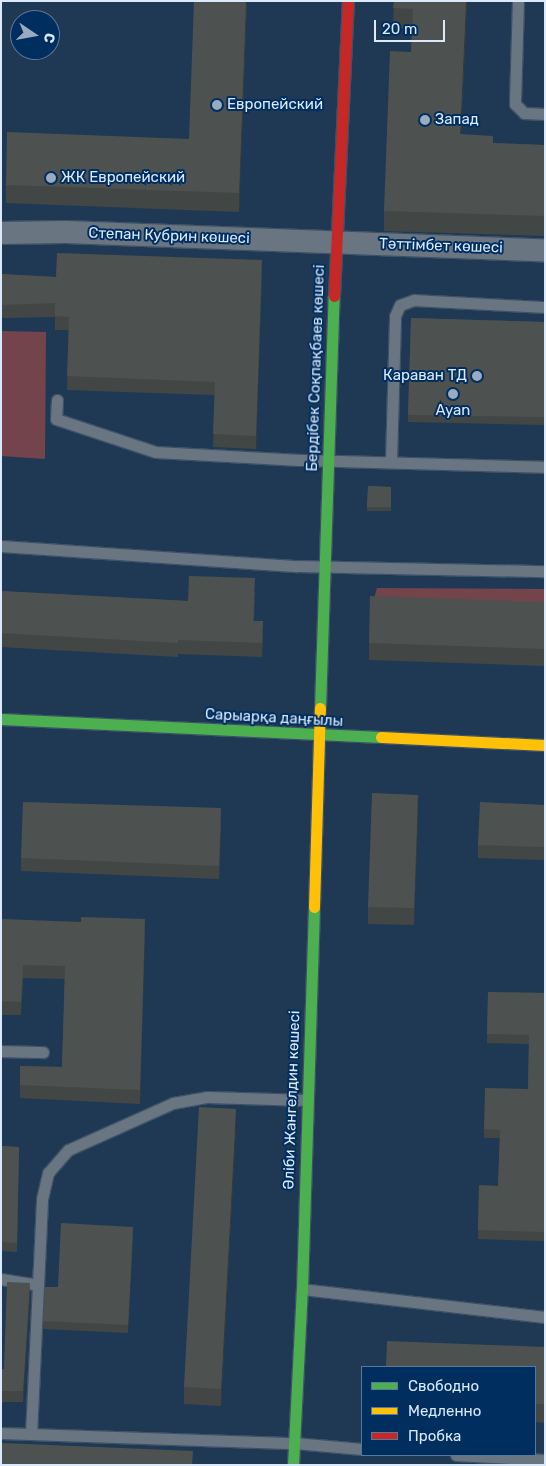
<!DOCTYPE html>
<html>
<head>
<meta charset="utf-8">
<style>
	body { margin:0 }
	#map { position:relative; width:546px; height:1466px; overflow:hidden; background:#1f3954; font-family:Rubik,sans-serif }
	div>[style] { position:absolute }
	.green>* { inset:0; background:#74444d }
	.roads { filter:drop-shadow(1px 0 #3d5266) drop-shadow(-1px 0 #3d5266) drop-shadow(0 1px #3d5266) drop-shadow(0 -1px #3d5266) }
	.lane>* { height:11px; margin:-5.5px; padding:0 5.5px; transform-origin:5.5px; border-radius:5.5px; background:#6a7582 }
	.street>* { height:22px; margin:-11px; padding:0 11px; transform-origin:11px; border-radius:11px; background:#6a7582 }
	.fast>* { height:11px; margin:-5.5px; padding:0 5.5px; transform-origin:5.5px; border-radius:5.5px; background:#4caf50 }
	.slow>* { height:11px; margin:-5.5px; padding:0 5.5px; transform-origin:5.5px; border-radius:5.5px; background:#ffc107 }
	.jam>* { height:11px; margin:-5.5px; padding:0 5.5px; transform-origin:5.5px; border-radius:5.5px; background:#c62828 }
	.wall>* { inset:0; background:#424746 }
	.shaded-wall>* { inset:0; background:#363939 }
	.building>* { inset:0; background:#4d5251 }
	.dots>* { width:14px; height:14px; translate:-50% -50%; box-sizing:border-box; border:2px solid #002e5e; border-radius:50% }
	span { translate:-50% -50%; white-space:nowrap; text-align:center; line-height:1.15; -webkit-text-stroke:4px #002e5e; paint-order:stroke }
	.poi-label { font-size:15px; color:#dae9fb }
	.left { translate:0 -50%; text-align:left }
	.right { translate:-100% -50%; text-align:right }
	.street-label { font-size:15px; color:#dae9fb }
	.frame { position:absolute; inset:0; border:2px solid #dae9fb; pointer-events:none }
	.legend { position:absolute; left:361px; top:1366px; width:175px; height:90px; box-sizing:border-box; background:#002e5e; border:1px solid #57799d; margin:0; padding:6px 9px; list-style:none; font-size:15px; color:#dae9fb }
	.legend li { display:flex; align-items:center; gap:10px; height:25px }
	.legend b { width:25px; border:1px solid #57799d }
	.north { position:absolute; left:10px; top:10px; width:50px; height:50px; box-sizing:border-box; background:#002e5e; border:1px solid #57799d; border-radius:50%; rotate:102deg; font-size:14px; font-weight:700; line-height:20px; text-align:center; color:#dae9fb }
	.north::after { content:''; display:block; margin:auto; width:18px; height:22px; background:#99abc1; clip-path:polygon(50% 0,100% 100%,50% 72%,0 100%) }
	.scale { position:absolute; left:374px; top:20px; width:71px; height:22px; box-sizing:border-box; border:2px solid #dae9fb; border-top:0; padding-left:6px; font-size:15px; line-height:18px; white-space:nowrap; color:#dae9fb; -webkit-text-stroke:4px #002e5e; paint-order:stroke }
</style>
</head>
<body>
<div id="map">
	<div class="green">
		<div style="clip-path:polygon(1px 331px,46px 332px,45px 459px,1px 456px)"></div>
		<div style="clip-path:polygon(377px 588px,545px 589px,545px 619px,370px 613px)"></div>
	</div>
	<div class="roads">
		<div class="lane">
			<div style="left:518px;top:1px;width:103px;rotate:91.7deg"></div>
			<div style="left:515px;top:104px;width:13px;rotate:45deg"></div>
			<div style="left:524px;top:113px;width:21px;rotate:3deg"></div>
			<div style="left:57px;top:400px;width:19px;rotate:93deg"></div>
			<div style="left:56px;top:419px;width:105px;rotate:18.3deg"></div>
			<div style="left:156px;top:452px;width:144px;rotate:3.2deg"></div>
			<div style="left:300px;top:460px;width:245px;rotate:1.6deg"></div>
			<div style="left:391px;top:461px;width:145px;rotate:-88.4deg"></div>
			<div style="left:395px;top:316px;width:12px;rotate:-66deg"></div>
			<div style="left:400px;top:305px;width:15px;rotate:-20deg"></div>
			<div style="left:414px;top:300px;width:131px;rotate:3.1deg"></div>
			<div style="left:1px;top:546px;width:297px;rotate:3.9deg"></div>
			<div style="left:297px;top:566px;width:248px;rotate:1.2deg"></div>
			<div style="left:1px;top:1051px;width:42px;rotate:1.4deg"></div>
			<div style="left:1px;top:1279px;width:37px;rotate:9deg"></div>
			<div style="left:302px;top:1289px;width:245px;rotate:6.6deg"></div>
			<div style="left:1px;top:1433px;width:293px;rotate:2deg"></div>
			<div style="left:294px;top:1443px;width:68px;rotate:5deg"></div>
			<div style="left:31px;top:1434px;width:235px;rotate:-87.3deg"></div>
			<div style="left:42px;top:1199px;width:27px;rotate:-77deg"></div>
			<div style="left:48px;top:1173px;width:30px;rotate:-49deg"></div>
			<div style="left:68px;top:1150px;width:115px;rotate:-24.1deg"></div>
			<div style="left:173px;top:1103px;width:35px;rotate:-10deg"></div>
			<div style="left:207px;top:1097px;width:101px;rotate:1.7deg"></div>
			<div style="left:456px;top:1455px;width:89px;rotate:3.2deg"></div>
		</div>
		<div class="street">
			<div style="left:1px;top:233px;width:65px;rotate:-0.9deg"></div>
			<div style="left:66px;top:232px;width:479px;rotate:2.2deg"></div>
		</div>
		<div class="fast">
			<div style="left:320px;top:708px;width:412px;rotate:-88.1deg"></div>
			<div style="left:1px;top:719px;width:380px;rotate:2.7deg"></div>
			<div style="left:293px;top:1465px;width:176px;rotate:-87.1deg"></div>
			<div style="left:302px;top:1289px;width:382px;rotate:-88.2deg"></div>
		</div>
		<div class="slow">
			<div style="left:381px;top:737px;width:164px;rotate:2.8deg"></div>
			<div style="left:314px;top:907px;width:199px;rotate:-88.3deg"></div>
		</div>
		<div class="jam">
			<div style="left:334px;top:296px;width:295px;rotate:-87.3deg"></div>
		</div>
	</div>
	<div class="wall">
		<div style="clip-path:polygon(247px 1px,239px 212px,6px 203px,6px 185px,189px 139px)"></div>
		<div style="clip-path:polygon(394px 1px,467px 1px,461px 134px,493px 143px,545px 145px,545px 236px,384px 231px,384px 211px,411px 52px,412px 29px,393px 28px)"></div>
		<div style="clip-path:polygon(262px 273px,256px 449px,213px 447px,215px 395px,67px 390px,69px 330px,55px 330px,55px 317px,1px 318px,1px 274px,56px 277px)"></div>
		<div style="clip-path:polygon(411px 318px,545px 322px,545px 425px,408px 422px)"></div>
		<div style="clip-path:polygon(368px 486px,391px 487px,391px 511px,367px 511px)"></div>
		<div style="clip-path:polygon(1px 591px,188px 601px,255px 592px,254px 621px,263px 635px,262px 657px,178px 654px,178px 657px,1px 647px)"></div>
		<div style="clip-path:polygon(545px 602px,545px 666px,369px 660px,369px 643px)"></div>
		<div style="clip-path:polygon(545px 805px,545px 860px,478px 858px,478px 845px)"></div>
		<div style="clip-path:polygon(418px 812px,414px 925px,368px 924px,368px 907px)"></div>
		<div style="clip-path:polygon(221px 822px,219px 879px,21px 871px,21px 858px)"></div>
		<div style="clip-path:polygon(1px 919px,145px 932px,140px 1104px,20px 1098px,20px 1066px,62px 1067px,65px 979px,23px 978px,21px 1015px,1px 1015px)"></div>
		<div style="clip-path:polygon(488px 992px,545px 993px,545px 1241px,478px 1239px,479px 1185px,498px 1186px,500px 1138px,484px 1138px,484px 1129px,528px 1089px,529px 1044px,487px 1043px)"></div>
		<div style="clip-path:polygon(236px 1126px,221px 1406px,184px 1404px,184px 1387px)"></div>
		<div style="clip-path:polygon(1px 1146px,19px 1147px,17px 1252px,1px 1251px)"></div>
		<div style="clip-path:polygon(133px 1235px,128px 1333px,43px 1329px,43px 1321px,58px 1287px)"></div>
		<div style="clip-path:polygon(30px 1294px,23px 1402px,1px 1402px,1px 1369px,4px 1369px)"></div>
		<div style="clip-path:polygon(545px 1347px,545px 1423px,535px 1422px,535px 1367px)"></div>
	</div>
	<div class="shaded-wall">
		<div style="clip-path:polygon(246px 1px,247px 1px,239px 212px,239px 193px)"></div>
		<div style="clip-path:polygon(466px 1px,467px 1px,460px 154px,460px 134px)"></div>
		<div style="clip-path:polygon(262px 260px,262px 273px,256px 449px,256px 436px)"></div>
		<div style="clip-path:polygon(418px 795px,418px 812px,414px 925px,414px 908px)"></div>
		<div style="clip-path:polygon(145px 919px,145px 932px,140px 1104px,140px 1090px)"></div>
		<div style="clip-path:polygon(236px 1109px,236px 1126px,221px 1406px,221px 1389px)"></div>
		<div style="clip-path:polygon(30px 1283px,30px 1294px,23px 1402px,23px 1391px)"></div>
	</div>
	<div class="building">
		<div style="clip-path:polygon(194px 1px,246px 1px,239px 193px,6px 185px,7px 132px,189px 139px)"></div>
		<div style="clip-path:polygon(394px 1px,466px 1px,460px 134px,493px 136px,493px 143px,545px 145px,545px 216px,384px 211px,390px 51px,411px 52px,413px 9px,393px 8px)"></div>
		<div style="clip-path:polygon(57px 253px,262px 260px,256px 436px,213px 434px,215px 382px,67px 376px,69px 317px,55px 316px,55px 303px,1px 305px,1px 274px,56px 277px)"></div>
		<div style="clip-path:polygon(411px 318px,545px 322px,545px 417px,408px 415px)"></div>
		<div style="clip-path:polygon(368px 486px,391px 487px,391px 507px,367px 507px)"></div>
		<div style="clip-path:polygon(189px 576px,255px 578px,253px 621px,263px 621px,262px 643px,178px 640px,178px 643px,1px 633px,1px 591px,188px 601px)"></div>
		<div style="clip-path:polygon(370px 596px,545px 602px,545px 649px,369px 643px)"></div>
		<div style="clip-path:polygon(372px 793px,418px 795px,414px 908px,368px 907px)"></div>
		<div style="clip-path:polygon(23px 802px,221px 808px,219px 866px,21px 858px)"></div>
		<div style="clip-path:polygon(480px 802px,545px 805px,545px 847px,478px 845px)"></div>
		<div style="clip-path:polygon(81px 917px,145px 919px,140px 1090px,20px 1085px,20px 1066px,62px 1067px,65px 966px,23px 965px,21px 1002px,1px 1001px,1px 919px,81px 922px)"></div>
		<div style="clip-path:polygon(488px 992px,545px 993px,545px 1232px,478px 1230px,479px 1185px,498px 1186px,500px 1130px,484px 1129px,485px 1088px,528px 1089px,529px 1035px,487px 1034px)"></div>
		<div style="clip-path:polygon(199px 1107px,236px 1109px,221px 1389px,184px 1387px)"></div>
		<div style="clip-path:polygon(1px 1146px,19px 1147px,17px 1243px,1px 1242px)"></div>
		<div style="clip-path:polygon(61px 1223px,133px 1227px,128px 1325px,43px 1321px,45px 1287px,58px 1287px)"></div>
		<div style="clip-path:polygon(7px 1282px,30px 1283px,23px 1391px,1px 1391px,1px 1369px,4px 1369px)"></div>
		<div style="clip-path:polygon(387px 1341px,545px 1347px,545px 1404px,535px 1404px,535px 1367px,386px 1367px)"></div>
		<div style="clip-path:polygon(1px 1443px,193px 1451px,192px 1465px,1px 1465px)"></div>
	</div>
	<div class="dots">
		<div style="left:217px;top:105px;background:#99abc1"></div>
		<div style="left:425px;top:120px;background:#99abc1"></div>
		<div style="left:51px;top:178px;background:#99abc1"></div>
		<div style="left:477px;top:376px;background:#99abc1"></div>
		<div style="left:453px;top:394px;background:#99abc1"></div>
	</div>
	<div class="poi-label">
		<span class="left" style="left:227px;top:105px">Европейский</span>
		<span class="left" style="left:435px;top:120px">Запад</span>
		<span class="left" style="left:61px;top:178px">ЖК Европейский</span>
		<span class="right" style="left:467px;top:376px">Караван ТД</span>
		<span style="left:453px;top:411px">Ayan</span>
	</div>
	<div class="street-label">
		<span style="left:169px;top:236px;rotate:2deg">Степан Кубрин көшесі</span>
		<span style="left:441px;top:246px;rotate:2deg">Тәттімбет көшесі</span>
		<span style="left:316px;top:368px;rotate:-88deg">Бердібек Соқпақбаев көшесі</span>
		<span style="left:274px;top:718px;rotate:3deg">Сарыарқа даңғылы</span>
		<span style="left:292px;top:1100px;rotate:-88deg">Әліби Жангелдин көшесі</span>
	</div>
	<div class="frame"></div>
	<ul class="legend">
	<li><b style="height:6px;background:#4caf50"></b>Свободно</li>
	<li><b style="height:6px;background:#ffc107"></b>Медленно</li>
	<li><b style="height:6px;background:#c62828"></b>Пробка</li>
	</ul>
	<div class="north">С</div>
	<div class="scale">20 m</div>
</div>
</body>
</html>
